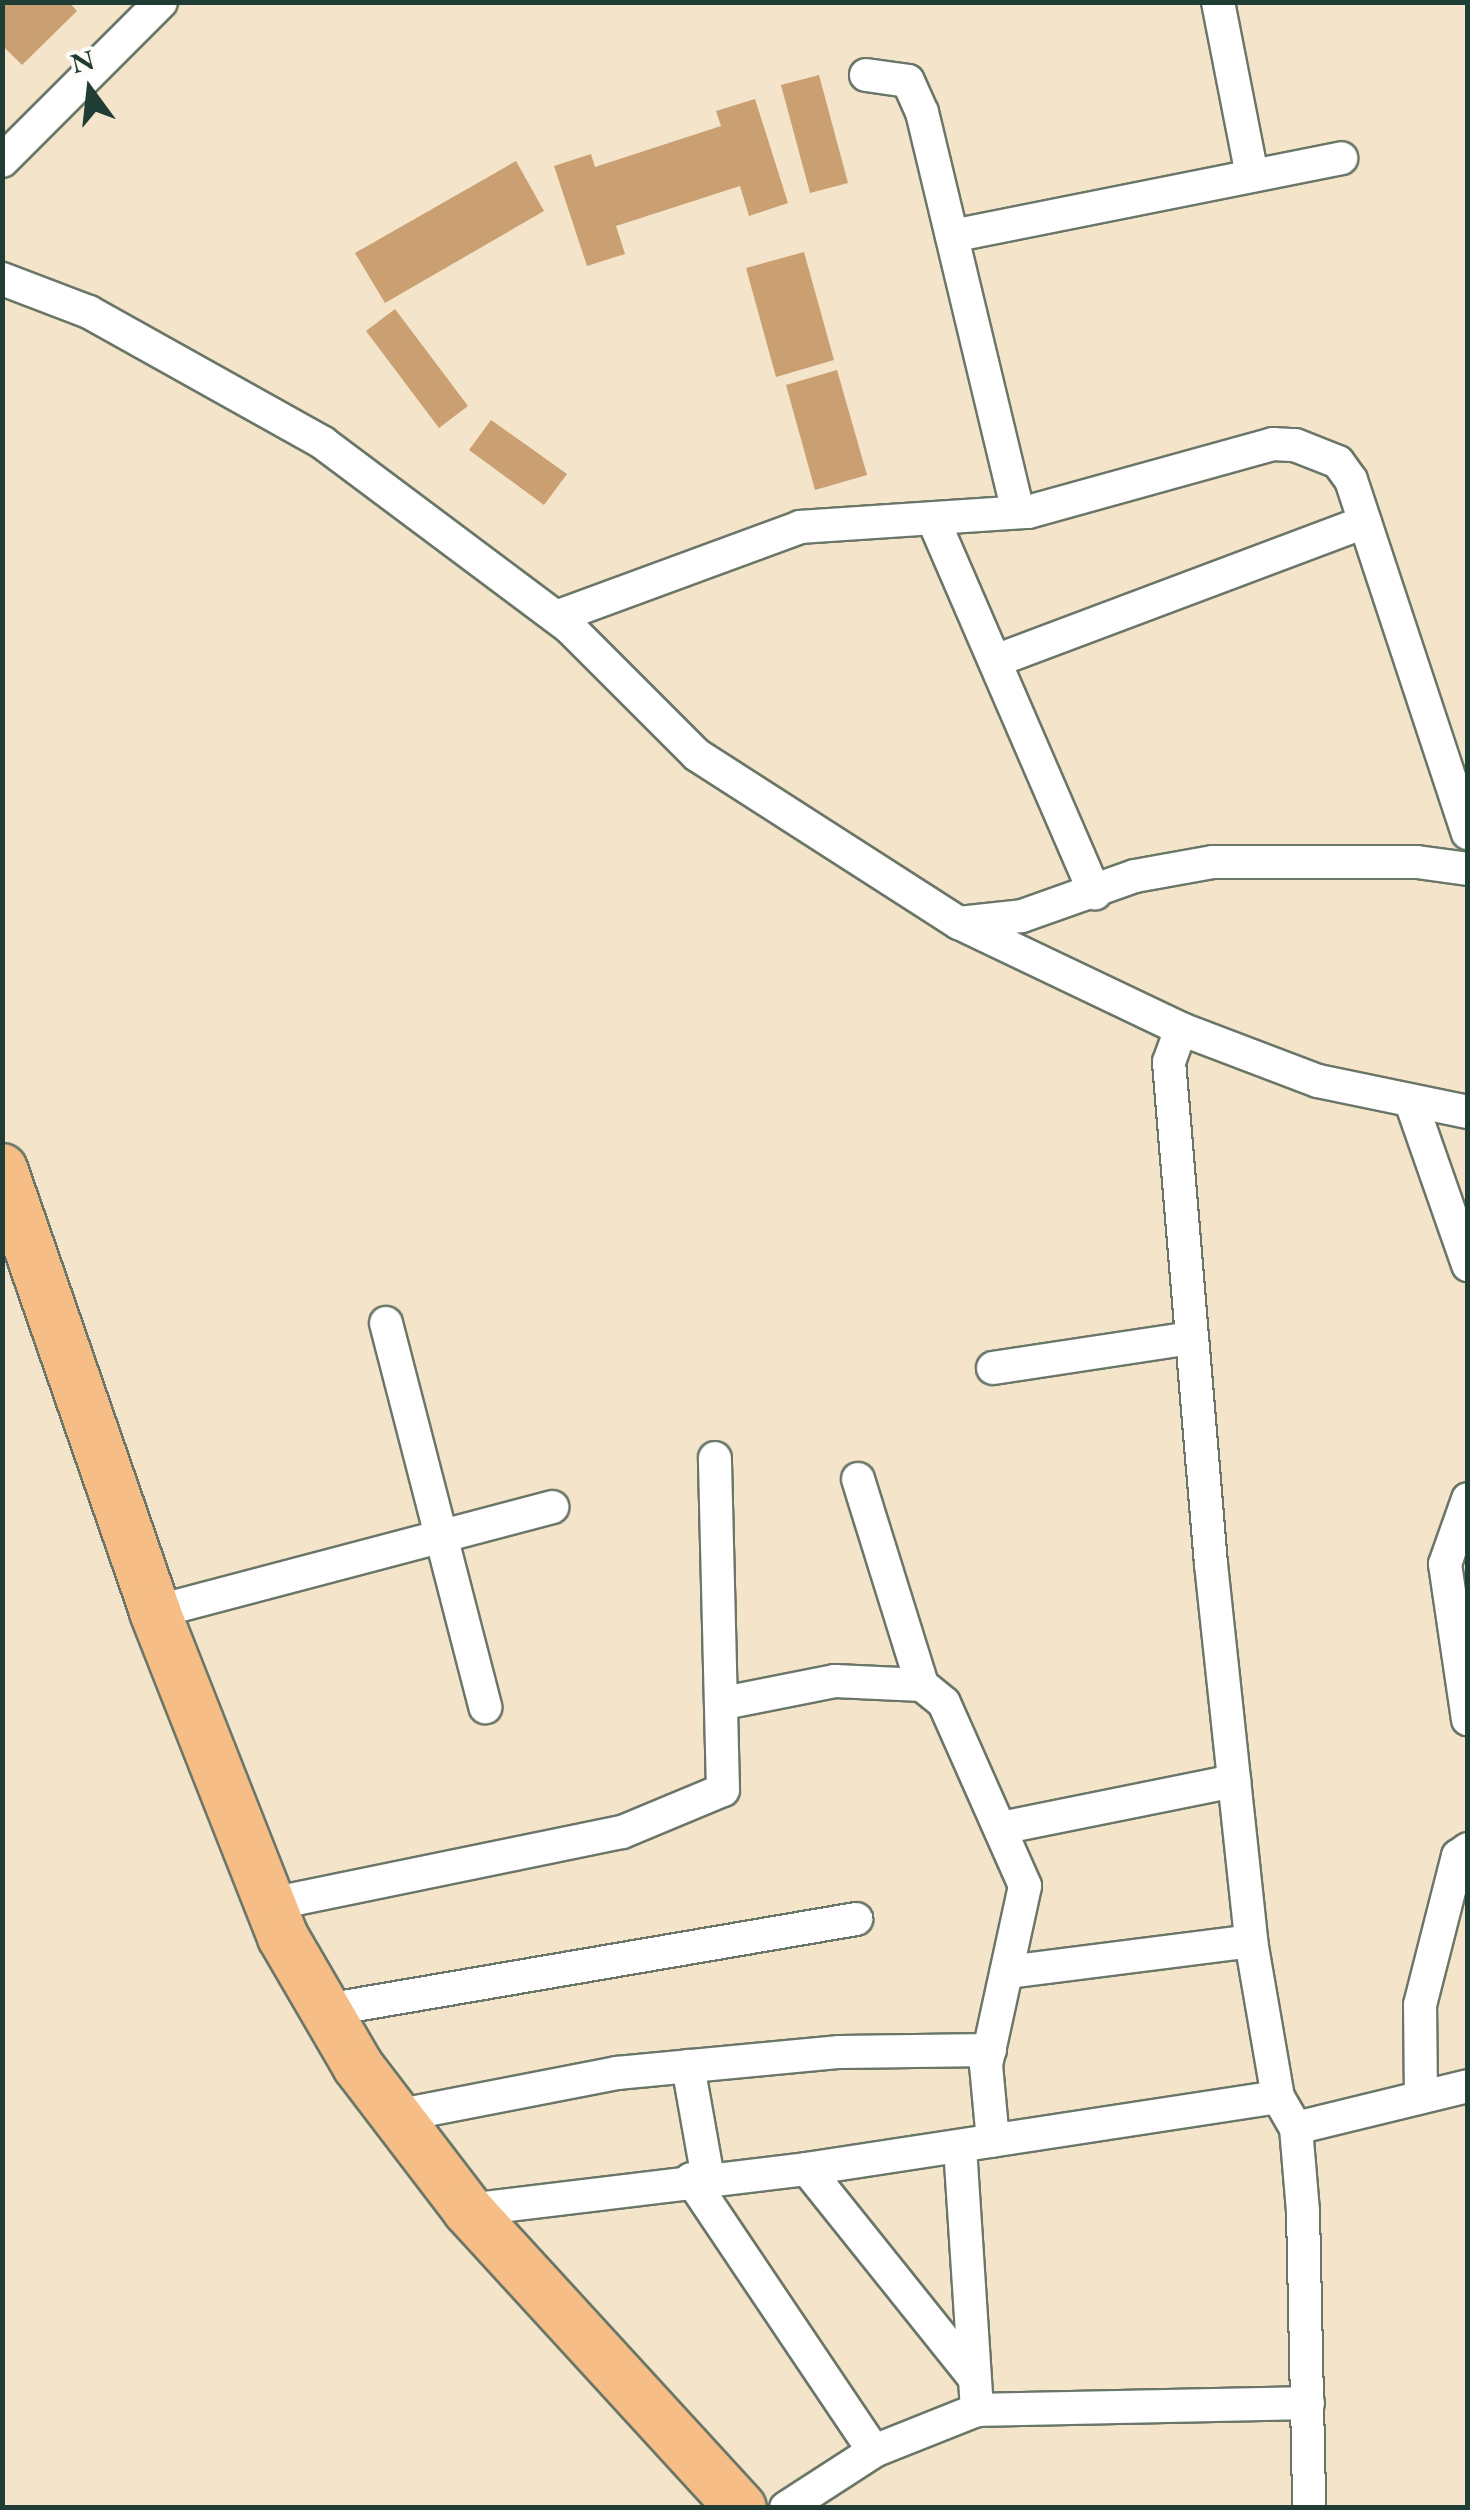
<!DOCTYPE html>
<html>
<head>
<meta charset="utf-8">
<style>
	body { margin:0 }
	#map { position:relative; width:1470px; height:2510px; overflow:hidden; background:#f4e4ca; font-family:"EB Garamond",serif }
	div>[style] { position:absolute }
	.building>* { inset:0; background:#caa072 }
	.roads { filter:drop-shadow(2px 0 #6a7768) drop-shadow(-2px 0 #6a7768) drop-shadow(0 2px #6a7768) drop-shadow(0 -2px #6a7768) }
	.minor>* { height:32px; margin:-16px; padding:0 16px; transform-origin:16px; border-radius:16px; background:#fff }
	.primary>* { height:50px; margin:-25px; padding:0 25px; transform-origin:25px; border-radius:25px; background:#f6be86 }
	span { translate:-50% -50%; white-space:nowrap; text-align:center; line-height:1.15; -webkit-text-stroke:9px #fdfcf7; paint-order:stroke }
	.frame { position:absolute; inset:0; border:5px solid #1f3d34; pointer-events:none }
	.north { position:absolute; left:40px; top:40px; width:100px; height:100px; -webkit-text-stroke:8px #fdfcf7; paint-order:stroke; rotate:345deg; font-size:28px; font-weight:700; line-height:40px; text-align:center; color:#1f3d34 }
	.north::after { content:''; display:block; margin:auto; width:35px; height:45px; background:#1f3d34; clip-path:polygon(50% 0,100% 100%,50% 72%,0 100%) }
</style>
</head>
<body>
<div id="map">
	<div class="building">
		<div style="clip-path:polygon(2px 2px,69px 2px,77px 11px,22px 65px,2px 45px)"></div>
		<div style="clip-path:polygon(819px 75px,848px 183px,810px 193px,781px 85px)"></div>
		<div style="clip-path:polygon(755px 99px,788px 203px,749px 216px,740px 186px,616px 226px,625px 254px,587px 266px,554px 166px,591px 154px,595px 167px,721px 126px,716px 111px)"></div>
		<div style="clip-path:polygon(516px 161px,544px 211px,385px 303px,355px 253px)"></div>
		<div style="clip-path:polygon(804px 252px,834px 360px,776px 377px,746px 268px)"></div>
		<div style="clip-path:polygon(395px 309px,468px 406px,439px 428px,366px 331px)"></div>
		<div style="clip-path:polygon(837px 370px,867px 475px,815px 490px,786px 385px)"></div>
		<div style="clip-path:polygon(491px 420px,567px 474px,544px 505px,469px 450px)"></div>
	</div>
	<div class="roads">
		<div class="minor">
			<div style="left:1218px;top:2px;width:177px;rotate:78.9deg"></div>
			<div style="left:866px;top:75px;width:42px;rotate:8.1deg"></div>
			<div style="left:908px;top:81px;width:34px;rotate:66deg"></div>
			<div style="left:922px;top:112px;width:411px;rotate:76.5deg"></div>
			<div style="left:2px;top:161px;width:225px;rotate:-45deg"></div>
			<div style="left:952px;top:236px;width:397px;rotate:-11.3deg"></div>
			<div style="left:2px;top:279px;width:93px;rotate:20.8deg"></div>
			<div style="left:89px;top:312px;width:268px;rotate:29.2deg"></div>
			<div style="left:323px;top:443px;width:307px;rotate:36.8deg"></div>
			<div style="left:569px;top:627px;width:181px;rotate:45deg"></div>
			<div style="left:697px;top:755px;width:311px;rotate:32.7deg"></div>
			<div style="left:959px;top:923px;width:63px;rotate:-6.3deg"></div>
			<div style="left:1022px;top:916px;width:120px;rotate:-19.5deg"></div>
			<div style="left:1135px;top:876px;width:79px;rotate:-10.2deg"></div>
			<div style="left:1213px;top:862px;width:204px"></div>
			<div style="left:1417px;top:862px;width:51px;rotate:7.8deg"></div>
			<div style="left:933px;top:519px;width:408px;rotate:66.6deg"></div>
			<div style="left:556px;top:617px;width:260px;rotate:-20.2deg"></div>
			<div style="left:800px;top:527px;width:228px;rotate:-3.8deg"></div>
			<div style="left:1028px;top:512px;width:254px;rotate:-15.5deg"></div>
			<div style="left:1273px;top:444px;width:22px;rotate:3deg"></div>
			<div style="left:1295px;top:445px;width:46px;rotate:21.6deg"></div>
			<div style="left:1338px;top:462px;width:22px;rotate:54deg"></div>
			<div style="left:1351px;top:480px;width:372px;rotate:71.7deg"></div>
			<div style="left:995px;top:661px;width:395px;rotate:-20.6deg"></div>
			<div style="left:959px;top:923px;width:246px;rotate:25.5deg"></div>
			<div style="left:1181px;top:1029px;width:147px;rotate:20.8deg"></div>
			<div style="left:1318px;top:1081px;width:153px;rotate:11.7deg"></div>
			<div style="left:1181px;top:1029px;width:35px;rotate:110deg"></div>
			<div style="left:1169px;top:1062px;width:504px;rotate:85.22deg"></div>
			<div style="left:1211px;top:1564px;width:379px;rotate:83.9deg"></div>
			<div style="left:1251px;top:1941px;width:158px;rotate:80.2deg"></div>
			<div style="left:1278px;top:2097px;width:36px;rotate:60deg"></div>
			<div style="left:1296px;top:2128px;width:83px;rotate:85.2deg"></div>
			<div style="left:1303px;top:2211px;width:297px;rotate:88.8deg"></div>
			<div style="left:1411px;top:1102px;width:173px;rotate:70.7deg"></div>
			<div style="left:386px;top:1323px;width:397px;rotate:75.5deg"></div>
			<div style="left:993px;top:1368px;width:201px;rotate:-8.6deg"></div>
			<div style="left:858px;top:1479px;width:216px;rotate:72.7deg"></div>
			<div style="left:1468px;top:1499px;width:69px;rotate:109.5deg"></div>
			<div style="left:1445px;top:1564px;width:157px;rotate:81.6deg"></div>
			<div style="left:155px;top:1612px;width:411px;rotate:-14.8deg"></div>
			<div style="left:724px;top:1703px;width:113px;rotate:-11.2deg"></div>
			<div style="left:835px;top:1681px;width:87px;rotate:2.6deg"></div>
			<div style="left:922px;top:1685px;width:28px;rotate:39deg"></div>
			<div style="left:944px;top:1703px;width:200px;rotate:66.1deg"></div>
			<div style="left:1025px;top:1886px;width:183px;rotate:102.3deg"></div>
			<div style="left:986px;top:2065px;width:76px;rotate:84.7deg"></div>
			<div style="left:1001px;top:1828px;width:238px;rotate:-11.4deg"></div>
			<div style="left:271px;top:1904px;width:358px;rotate:-11.6deg"></div>
			<div style="left:622px;top:1832px;width:109px;rotate:-22.6deg"></div>
			<div style="left:723px;top:1790px;width:332px;rotate:-91.4deg"></div>
			<div style="left:1007px;top:1972px;width:246px;rotate:-7.2deg"></div>
			<div style="left:326px;top:2010px;width:538px;rotate:-9.74deg"></div>
			<div style="left:688px;top:2066px;width:114px;rotate:79.9deg"></div>
			<div style="left:1421px;top:2097px;width:92px;rotate:-90.6deg"></div>
			<div style="left:1420px;top:2005px;width:154px;rotate:-75.7deg"></div>
			<div style="left:1458px;top:1856px;width:12px;rotate:-35deg"></div>
			<div style="left:396px;top:2116px;width:225px;rotate:-11deg"></div>
			<div style="left:617px;top:2073px;width:224px;rotate:-5.4deg"></div>
			<div style="left:840px;top:2052px;width:150px;rotate:-0.8deg"></div>
			<div style="left:1296px;top:2128px;width:177px;rotate:-13.7deg"></div>
			<div style="left:960px;top:2147px;width:264px;rotate:86.3deg"></div>
			<div style="left:807px;top:2169px;width:263px;rotate:51.3deg"></div>
			<div style="left:691px;top:2179px;width:328px;rotate:56.1deg"></div>
			<div style="left:468px;top:2210px;width:341px;rotate:-6.9deg"></div>
			<div style="left:807px;top:2169px;width:476px;rotate:-8.7deg"></div>
			<div style="left:786px;top:2508px;width:105px;rotate:-32.9deg"></div>
			<div style="left:874px;top:2451px;width:111px;rotate:-21.7deg"></div>
			<div style="left:977px;top:2410px;width:331px;rotate:-1.2deg"></div>
		</div>
		<div class="primary">
			<div style="left:2px;top:1169px;width:469px;rotate:70.9deg"></div>
			<div style="left:155px;top:1612px;width:349px;rotate:68.5deg"></div>
			<div style="left:283px;top:1937px;width:149px;rotate:59.8deg"></div>
			<div style="left:358px;top:2066px;width:181px;rotate:52.6deg"></div>
			<div style="left:468px;top:2210px;width:404px;rotate:47.5deg"></div>
		</div>
	</div>
	<div class="frame"></div>
	<div class="north">N</div>
</div>
</body>
</html>
